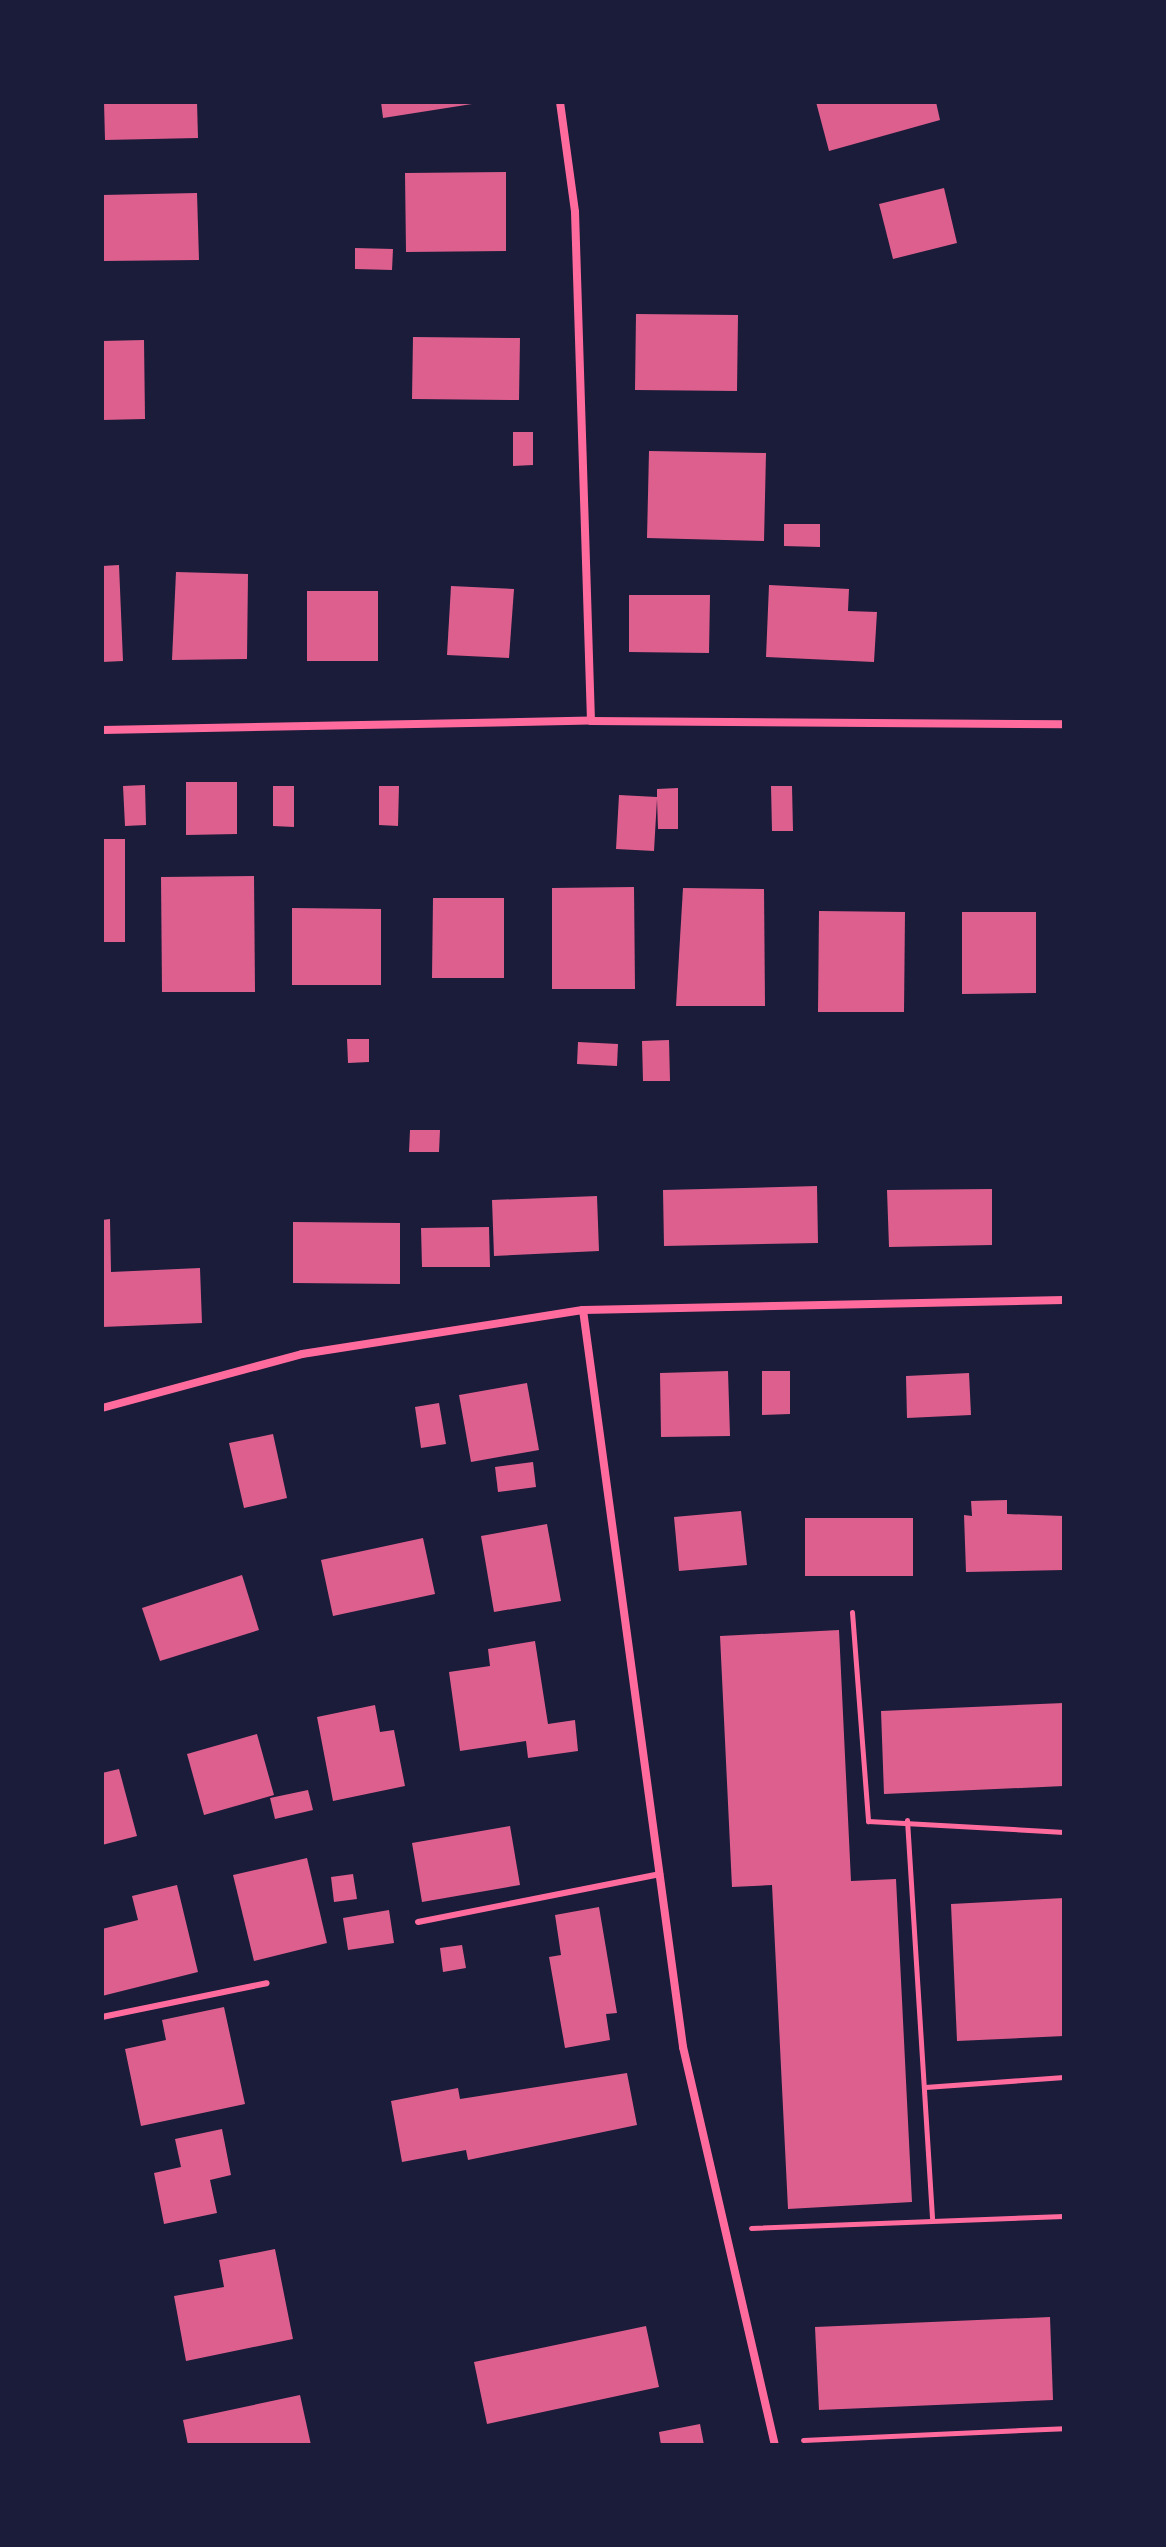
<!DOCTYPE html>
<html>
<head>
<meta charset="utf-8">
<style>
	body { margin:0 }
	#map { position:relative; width:1166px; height:2547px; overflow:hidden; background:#1b1b3a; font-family:"Source Sans 3",sans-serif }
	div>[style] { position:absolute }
	.building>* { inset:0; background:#dd5f8e }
	.path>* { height:5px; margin:-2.5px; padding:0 2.5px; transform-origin:2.5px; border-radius:2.5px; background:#ff6b9d }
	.service>* { height:6px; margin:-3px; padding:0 3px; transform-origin:3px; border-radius:3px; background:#ff6b9d }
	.minor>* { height:8px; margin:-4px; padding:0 4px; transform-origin:4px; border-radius:4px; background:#ff6b9d }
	span { translate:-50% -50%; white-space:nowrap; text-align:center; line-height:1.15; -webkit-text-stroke:7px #1b1b3a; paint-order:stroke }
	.frame { position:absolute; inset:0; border:104px solid #1b1b3a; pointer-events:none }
</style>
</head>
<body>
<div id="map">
	<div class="building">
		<div style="clip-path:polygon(104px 102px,197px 102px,198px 138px,105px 140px)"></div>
		<div style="clip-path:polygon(381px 102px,472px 102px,472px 104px,383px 118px)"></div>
		<div style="clip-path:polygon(816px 102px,936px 102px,940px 120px,829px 151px)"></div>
		<div style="clip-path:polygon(506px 172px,506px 251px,406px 252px,405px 173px)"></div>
		<div style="clip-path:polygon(944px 188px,957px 243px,893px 259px,879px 204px)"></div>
		<div style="clip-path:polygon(197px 193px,199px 260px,102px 261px,102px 195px)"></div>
		<div style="clip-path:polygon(355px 248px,393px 249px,392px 270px,355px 269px)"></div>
		<div style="clip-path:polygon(636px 314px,738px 315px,737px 391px,635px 390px)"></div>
		<div style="clip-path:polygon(413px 337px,520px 338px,519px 400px,412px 399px)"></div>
		<div style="clip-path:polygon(144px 340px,145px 419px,102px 420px,102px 341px)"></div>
		<div style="clip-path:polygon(513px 432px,533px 432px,533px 465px,513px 466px)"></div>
		<div style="clip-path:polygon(649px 451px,766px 453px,764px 541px,647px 538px)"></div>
		<div style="clip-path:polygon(784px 524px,820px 524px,820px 547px,784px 546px)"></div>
		<div style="clip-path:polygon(119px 565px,123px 661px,102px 662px,102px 566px)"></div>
		<div style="clip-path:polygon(176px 572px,248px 574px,247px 659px,172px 660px)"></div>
		<div style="clip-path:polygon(769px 585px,849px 589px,848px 611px,877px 612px,874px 662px,766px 657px)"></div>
		<div style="clip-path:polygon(451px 586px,514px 589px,509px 658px,447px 655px)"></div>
		<div style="clip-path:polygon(307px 591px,378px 591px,378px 661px,307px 661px)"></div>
		<div style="clip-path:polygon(629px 595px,710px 595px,709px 653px,629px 652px)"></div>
		<div style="clip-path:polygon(186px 782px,237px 782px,237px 834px,186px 835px)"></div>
		<div style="clip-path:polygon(145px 785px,146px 825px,125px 826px,123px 786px)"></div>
		<div style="clip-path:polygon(273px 786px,294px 786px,294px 827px,273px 826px)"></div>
		<div style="clip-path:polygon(379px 786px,399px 786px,398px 826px,379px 825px)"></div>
		<div style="clip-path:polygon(771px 786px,792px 786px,793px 831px,772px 831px)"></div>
		<div style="clip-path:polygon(678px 788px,678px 829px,658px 829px,657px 799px,654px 851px,616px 849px,619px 795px,657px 797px,657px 789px)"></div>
		<div style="clip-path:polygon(102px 839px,125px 839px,125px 942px,102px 942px)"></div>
		<div style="clip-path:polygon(254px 876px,255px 992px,162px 992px,161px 877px)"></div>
		<div style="clip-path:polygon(634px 887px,635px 989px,552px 989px,552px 888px)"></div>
		<div style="clip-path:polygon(683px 888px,764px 889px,765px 1006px,676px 1006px)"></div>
		<div style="clip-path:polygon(433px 898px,504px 898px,504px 978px,432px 978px)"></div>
		<div style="clip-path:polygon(292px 908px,381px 909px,381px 985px,292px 985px)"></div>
		<div style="clip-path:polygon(819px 911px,905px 912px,904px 1012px,818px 1012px)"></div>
		<div style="clip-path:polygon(962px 912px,1036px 912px,1036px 993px,962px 994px)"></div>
		<div style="clip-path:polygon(347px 1039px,369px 1039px,369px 1062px,348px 1063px)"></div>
		<div style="clip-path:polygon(669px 1040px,670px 1081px,643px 1081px,642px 1041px)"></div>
		<div style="clip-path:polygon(578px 1042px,618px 1044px,617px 1066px,577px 1064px)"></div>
		<div style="clip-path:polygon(410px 1130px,440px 1130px,439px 1152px,409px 1152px)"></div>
		<div style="clip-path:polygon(817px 1186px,818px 1243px,664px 1246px,663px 1190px)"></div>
		<div style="clip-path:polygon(992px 1189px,992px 1245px,889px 1247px,887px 1190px)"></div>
		<div style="clip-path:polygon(597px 1196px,599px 1251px,494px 1256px,492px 1200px)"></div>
		<div style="clip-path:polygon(110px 1219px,111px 1272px,200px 1268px,202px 1323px,102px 1327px,102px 1220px)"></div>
		<div style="clip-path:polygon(293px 1222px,400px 1223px,400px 1284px,293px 1283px)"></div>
		<div style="clip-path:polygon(489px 1227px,490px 1267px,422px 1267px,421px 1228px)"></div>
		<div style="clip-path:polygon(728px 1371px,730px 1436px,661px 1437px,660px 1373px)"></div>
		<div style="clip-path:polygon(762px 1371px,790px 1371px,790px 1414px,762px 1415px)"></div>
		<div style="clip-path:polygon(969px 1373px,971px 1415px,907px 1418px,906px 1376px)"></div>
		<div style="clip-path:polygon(527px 1383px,539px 1450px,471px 1462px,459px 1395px)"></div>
		<div style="clip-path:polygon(439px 1403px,446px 1444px,421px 1448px,415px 1407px)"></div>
		<div style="clip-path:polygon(273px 1434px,287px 1498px,244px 1508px,229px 1443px)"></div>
		<div style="clip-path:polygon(533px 1462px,536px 1487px,498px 1492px,495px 1467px)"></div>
		<div style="clip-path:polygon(1007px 1500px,1007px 1514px,1064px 1516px,1064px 1570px,966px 1572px,964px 1515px,972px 1516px,971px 1501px)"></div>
		<div style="clip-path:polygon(741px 1511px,747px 1565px,679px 1571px,674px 1517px)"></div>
		<div style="clip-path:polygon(805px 1518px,913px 1518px,913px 1576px,805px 1576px)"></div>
		<div style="clip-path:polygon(547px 1524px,561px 1601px,494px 1612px,481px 1536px)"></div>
		<div style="clip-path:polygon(423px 1538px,435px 1594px,333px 1616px,321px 1560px)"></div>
		<div style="clip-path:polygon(242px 1575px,259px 1630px,160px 1661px,142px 1608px)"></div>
		<div style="clip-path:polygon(839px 1630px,851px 1881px,896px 1879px,912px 2202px,788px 2209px,772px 1885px,732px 1887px,720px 1636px)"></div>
		<div style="clip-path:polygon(535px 1641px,548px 1724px,575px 1720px,578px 1751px,528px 1758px,526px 1741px,460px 1751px,449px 1672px,490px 1666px,488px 1649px)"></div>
		<div style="clip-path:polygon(1064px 1703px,1064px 1786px,884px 1794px,881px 1711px)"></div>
		<div style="clip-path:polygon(375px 1705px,380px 1732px,394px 1730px,405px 1786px,333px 1801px,317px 1717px)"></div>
		<div style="clip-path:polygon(257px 1734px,274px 1795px,204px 1815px,187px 1754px)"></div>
		<div style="clip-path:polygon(119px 1769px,137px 1836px,102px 1845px,102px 1773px)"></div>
		<div style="clip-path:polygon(308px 1790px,313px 1810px,275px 1819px,270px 1798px)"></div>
		<div style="clip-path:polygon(510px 1826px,520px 1885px,422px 1902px,412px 1843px)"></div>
		<div style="clip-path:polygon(307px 1858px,327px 1943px,254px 1961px,233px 1875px)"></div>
		<div style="clip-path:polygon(353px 1874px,357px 1899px,334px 1902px,331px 1877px)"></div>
		<div style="clip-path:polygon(177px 1885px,198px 1972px,102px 1996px,102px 1929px,138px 1920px,132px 1896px)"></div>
		<div style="clip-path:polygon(1064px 1898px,1064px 2036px,957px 2041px,951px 1904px)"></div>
		<div style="clip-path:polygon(599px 1907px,617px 2013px,606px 2014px,610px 2040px,565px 2048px,549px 1957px,561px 1955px,555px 1915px)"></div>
		<div style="clip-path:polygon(389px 1910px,394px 1943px,348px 1950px,343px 1918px)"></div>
		<div style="clip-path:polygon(462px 1945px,466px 1968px,443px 1972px,440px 1948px)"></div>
		<div style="clip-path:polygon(224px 2007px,245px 2104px,141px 2126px,125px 2049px,166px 2040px,162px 2020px)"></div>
		<div style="clip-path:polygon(627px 2073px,637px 2125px,468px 2160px,466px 2150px,402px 2162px,391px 2101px,458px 2088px,460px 2099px)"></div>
		<div style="clip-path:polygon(222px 2129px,231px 2175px,210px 2180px,217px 2213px,164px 2224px,154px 2173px,181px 2167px,175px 2139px)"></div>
		<div style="clip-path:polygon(275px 2249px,293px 2339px,186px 2361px,174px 2296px,224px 2287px,219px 2260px)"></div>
		<div style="clip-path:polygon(1050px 2317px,1053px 2400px,819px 2410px,815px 2327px)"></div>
		<div style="clip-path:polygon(646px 2326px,659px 2387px,487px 2424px,474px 2362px)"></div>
		<div style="clip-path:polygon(300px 2395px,311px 2445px,188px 2445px,183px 2420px)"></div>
		<div style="clip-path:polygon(700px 2424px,704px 2445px,661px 2445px,659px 2432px)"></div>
	</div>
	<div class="path">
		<div style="left:852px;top:1612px;width:210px;rotate:85.6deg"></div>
		<div style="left:868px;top:1821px;width:196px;rotate:3.2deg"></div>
		<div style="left:907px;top:1820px;width:399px;rotate:86.4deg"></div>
		<div style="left:925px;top:2087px;width:139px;rotate:-4.1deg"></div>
		<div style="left:751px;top:2228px;width:313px;rotate:-2.2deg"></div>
		<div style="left:803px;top:2440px;width:261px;rotate:-2.6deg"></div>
	</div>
	<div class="service">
		<div style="left:418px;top:1922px;width:247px;rotate:-11.2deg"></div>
		<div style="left:102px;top:2017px;width:168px;rotate:-11.6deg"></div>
	</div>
	<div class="minor">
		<div style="left:560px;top:102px;width:111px;rotate:82.2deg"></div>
		<div style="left:575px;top:212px;width:509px;rotate:88.2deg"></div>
		<div style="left:102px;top:730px;width:489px;rotate:-1.1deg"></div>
		<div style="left:591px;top:721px;width:473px;rotate:0.4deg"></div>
		<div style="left:583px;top:1310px;width:744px;rotate:82.27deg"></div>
		<div style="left:683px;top:2047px;width:408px;rotate:77deg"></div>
		<div style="left:102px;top:1408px;width:207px;rotate:-15.1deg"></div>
		<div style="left:302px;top:1354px;width:284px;rotate:-8.9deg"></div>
		<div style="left:583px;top:1310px;width:481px;rotate:-1.2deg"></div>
	</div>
	<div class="frame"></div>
</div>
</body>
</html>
